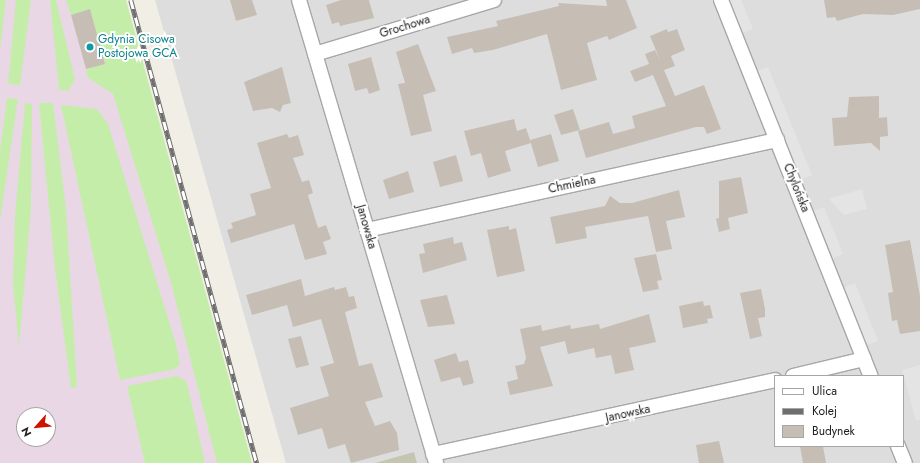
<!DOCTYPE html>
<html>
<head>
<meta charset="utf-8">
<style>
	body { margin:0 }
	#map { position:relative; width:920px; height:463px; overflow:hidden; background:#f1eee6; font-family:Jost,sans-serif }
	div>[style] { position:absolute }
	.residential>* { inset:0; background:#dedddd }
	.industrial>* { inset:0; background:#ead7e5 }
	.construction>* { inset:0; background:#c4c6b1 }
	.grass>* { inset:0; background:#c5edaa }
	.parking>* { inset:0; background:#e4e4e4 }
	.building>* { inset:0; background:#c6beb5 }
	.roads { filter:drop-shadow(1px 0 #a7a7a7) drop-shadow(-1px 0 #a7a7a7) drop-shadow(0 1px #a7a7a7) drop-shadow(0 -1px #a7a7a7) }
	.minor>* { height:14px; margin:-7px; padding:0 7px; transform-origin:7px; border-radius:7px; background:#fff }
	.rail>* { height:4.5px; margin-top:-2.25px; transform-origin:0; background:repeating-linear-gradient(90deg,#fff 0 9px,#6e6e6e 0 18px); box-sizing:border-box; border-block:1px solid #6e6e6e }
	.dots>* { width:11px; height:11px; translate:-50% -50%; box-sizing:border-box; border:2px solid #fff; border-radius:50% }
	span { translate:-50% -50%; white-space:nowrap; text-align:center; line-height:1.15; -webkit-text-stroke:4px #fff; paint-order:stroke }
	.street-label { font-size:12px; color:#202020 }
	.culture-label { font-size:12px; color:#0d838f }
	.left { translate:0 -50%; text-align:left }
	.legend { position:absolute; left:774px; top:375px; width:130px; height:72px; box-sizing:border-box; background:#fff; border:1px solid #a6a6a6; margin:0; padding:5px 7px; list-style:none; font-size:12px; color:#202020 }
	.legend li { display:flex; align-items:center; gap:8px; height:20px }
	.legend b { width:20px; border:1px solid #a6a6a6 }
	.north { position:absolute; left:16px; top:407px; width:40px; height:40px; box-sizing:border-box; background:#fff; border:1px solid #a6a6a6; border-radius:50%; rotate:243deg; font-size:11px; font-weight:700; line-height:16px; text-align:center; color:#202020 }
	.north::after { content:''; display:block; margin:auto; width:14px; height:18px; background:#d01200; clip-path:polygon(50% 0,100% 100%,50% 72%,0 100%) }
</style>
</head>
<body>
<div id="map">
	<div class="residential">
		<div style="clip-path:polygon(evenodd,155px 0,920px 0,920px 463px,286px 463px,155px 0,775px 376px,903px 376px,903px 446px,775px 446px,775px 376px)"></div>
	</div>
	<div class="industrial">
		<div style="clip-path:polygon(evenodd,0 0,113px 0,239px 463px,0 463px,0 0,24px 415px,48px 415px,48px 439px,24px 439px,24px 415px)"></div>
	</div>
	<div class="construction">
		<div style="clip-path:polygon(414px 452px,417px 463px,375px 463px)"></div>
	</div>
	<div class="grass">
		<div style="clip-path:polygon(0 0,6px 0,0 49px)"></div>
		<div style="clip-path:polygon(16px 0,31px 0,20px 85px,8px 84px)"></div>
		<div style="clip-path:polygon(50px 0,56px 0,73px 71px,75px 80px,68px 91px,59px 90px)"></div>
		<div style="clip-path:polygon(66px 0,126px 0,252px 463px,217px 463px,171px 283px,113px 94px,88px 78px,86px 69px,105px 64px,90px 10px,71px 15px)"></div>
		<div style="clip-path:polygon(7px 98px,18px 99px,0 220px,0 150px)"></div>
		<div style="clip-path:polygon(25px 103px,32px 104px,31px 208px,19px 347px,13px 285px,15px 216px)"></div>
		<div style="clip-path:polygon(39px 103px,53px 103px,66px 208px,77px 387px,71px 388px,55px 269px)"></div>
		<div style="clip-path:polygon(61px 105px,97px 109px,108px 124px,176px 344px,180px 364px,175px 369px,120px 380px)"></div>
		<div style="clip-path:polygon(177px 376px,186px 381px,189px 392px,205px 463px,145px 463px,127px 386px)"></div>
	</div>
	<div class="parking">
		<div style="clip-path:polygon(729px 0,741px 0,753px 29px,742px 33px)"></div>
		<div style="clip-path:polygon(768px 67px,812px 175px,801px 179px,758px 71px)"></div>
		<div style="clip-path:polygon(862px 189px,867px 209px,844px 215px,829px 199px)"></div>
		<div style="clip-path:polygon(824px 207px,843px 254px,833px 258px,814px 211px)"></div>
		<div style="clip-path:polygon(855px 283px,878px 341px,867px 345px,843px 288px)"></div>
		<div style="clip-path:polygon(920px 365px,920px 420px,916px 421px,902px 370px)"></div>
	</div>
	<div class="building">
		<div style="clip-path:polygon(230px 0,252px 0,257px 15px,236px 21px)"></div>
		<div style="clip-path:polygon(341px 0,369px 0,374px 18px,340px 26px,339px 22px,332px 24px,326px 5px)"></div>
		<div style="clip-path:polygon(606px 0,626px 0,637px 28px,609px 40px,607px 36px,587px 43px,597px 80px,561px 90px,547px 34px,493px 50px,474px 53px,472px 48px,452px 54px,447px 37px,498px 26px,496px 21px,559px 6px,558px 3px,607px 6px)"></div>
		<div style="clip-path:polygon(824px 0,920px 0,920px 9px,893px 15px,863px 14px,837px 21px,835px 17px,827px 18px)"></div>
		<div style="clip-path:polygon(90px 9px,105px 64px,86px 69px,71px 15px)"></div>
		<div style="clip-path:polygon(667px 29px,668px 32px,677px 29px,685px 50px,671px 56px,675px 66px,664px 70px,675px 96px,704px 85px,721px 129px,707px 134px,704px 127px,696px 127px,586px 158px,578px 131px,609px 122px,613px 134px,635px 128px,632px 116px,666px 106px,653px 75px,635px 82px,630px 71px,649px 64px,645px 54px,655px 50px,660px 60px,650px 36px)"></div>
		<div style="clip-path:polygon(418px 44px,436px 91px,423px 95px,432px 131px,411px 136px,398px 84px,405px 83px,396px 52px)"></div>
		<div style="clip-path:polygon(371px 57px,380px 90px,369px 94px,367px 88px,355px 91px,348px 64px)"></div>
		<div style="clip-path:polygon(282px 67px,291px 103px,283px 105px,280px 112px,272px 108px,253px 111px,244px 82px)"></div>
		<div style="clip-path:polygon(879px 96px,879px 118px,887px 117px,888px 136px,880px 137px,880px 151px,871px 143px,834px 146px,832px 118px,847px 117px,849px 97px)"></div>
		<div style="clip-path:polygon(573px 109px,580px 130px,561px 135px,554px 115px)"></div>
		<div style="clip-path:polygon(514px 119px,517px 131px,526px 128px,531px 143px,505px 151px,511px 171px,488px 178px,481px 153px,471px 156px,464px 131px)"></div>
		<div style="clip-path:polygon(287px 134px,289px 138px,298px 135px,304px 155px,293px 158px,302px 182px,309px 180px,313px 193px,308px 195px,318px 228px,326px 225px,331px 239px,323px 242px,327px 254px,305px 260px,294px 224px,231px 243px,227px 230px,233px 228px,231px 223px,256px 215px,250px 194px,271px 188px,257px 143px)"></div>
		<div style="clip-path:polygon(551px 134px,559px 161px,538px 167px,530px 140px)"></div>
		<div style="clip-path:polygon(456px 155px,463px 181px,440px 187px,433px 162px)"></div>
		<div style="clip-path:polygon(408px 171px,414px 192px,389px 199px,383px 180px)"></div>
		<div style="clip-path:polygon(741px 177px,748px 213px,728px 218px,730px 229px,719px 232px,716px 219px,719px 218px,719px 181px)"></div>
		<div style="clip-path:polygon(679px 190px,685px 217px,666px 221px,672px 249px,656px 252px,648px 216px,585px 227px,587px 238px,556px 244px,550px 217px,605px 206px,610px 196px,620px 203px,632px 203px)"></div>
		<div style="clip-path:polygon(509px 226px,509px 230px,516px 228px,525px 271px,497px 277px,487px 230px)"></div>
		<div style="clip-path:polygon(453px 237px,454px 244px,462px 242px,467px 260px,423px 273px,419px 254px,425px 253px,423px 244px)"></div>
		<div style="clip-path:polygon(910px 240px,920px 296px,920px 331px,900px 334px,897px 320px,892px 321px,888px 293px,893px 292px,885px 245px)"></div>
		<div style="clip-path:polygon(656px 254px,662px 280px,657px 281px,659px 289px,643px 292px,634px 258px)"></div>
		<div style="clip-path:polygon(301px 279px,305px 296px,334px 287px,335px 290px,346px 287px,349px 297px,354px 296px,357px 308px,345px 312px,359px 366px,372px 363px,383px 397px,365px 402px,375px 426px,390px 421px,397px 433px,399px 450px,351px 463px,345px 444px,328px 449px,322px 428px,298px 435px,290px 408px,329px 396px,320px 367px,334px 363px,321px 319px,293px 327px,287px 305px,252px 315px,246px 295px)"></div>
		<div style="clip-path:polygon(761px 289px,765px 309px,765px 317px,758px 318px,762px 336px,750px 339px,740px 293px)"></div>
		<div style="clip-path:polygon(447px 295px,455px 324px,428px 327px,420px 300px)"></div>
		<div style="clip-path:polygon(703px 301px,704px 306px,710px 305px,713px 318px,707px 319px,708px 323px,683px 328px,679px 306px)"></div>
		<div style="clip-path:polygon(649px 314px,656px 342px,629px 348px,634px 370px,615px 374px,611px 355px,596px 358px,594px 348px,568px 354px,565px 341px,540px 347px,553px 386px,510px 395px,507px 382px,518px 379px,515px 366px,524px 364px,526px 358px,520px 329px,541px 325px,542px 331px,570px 325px,571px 329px,599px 324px,600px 329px)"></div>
		<div style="clip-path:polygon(301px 336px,309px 365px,296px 368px,288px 339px)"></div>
		<div style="clip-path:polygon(456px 353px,459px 362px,468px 360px,474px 383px,463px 386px,460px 377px,441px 382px,434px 360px)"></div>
		<div style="clip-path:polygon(719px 441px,724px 463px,699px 463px,696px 445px)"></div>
		<div style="clip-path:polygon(800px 446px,823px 446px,826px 463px,803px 463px)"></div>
	</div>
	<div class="roads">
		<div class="minor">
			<div style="left:299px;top:0;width:483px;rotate:73.5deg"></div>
			<div style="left:721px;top:0;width:405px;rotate:68.3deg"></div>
			<div style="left:315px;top:54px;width:187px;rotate:-16.8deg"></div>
			<div style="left:367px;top:230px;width:420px;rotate:-12.4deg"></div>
			<div style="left:793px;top:376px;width:73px;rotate:-13.5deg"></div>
			<div style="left:898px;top:446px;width:18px;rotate:68deg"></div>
			<div style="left:433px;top:454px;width:350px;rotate:-12.2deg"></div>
		</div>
	</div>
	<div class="rail">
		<div style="left:131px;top:0;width:480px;rotate:74.8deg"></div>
	</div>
	<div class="dots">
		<div style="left:90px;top:47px;background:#0f9aa8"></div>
	</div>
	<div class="street-label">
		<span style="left:405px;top:27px;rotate:-17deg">Grochowa</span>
		<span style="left:572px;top:185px;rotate:-12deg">Chmielna</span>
		<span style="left:796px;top:188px;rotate:68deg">Chylońska</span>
		<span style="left:366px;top:227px;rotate:74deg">Janowska</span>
		<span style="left:628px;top:414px;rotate:-12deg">Janowska</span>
	</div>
	<div class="culture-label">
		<span class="left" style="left:98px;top:47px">Gdynia Cisowa<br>Postojowa GCA</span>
	</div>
	<ul class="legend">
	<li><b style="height:5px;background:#fff"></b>Ulica</li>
	<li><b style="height:5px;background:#6e6e6e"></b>Kolej</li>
	<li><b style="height:11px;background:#c6beb5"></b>Budynek</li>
	</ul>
	<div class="north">N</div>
</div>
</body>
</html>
